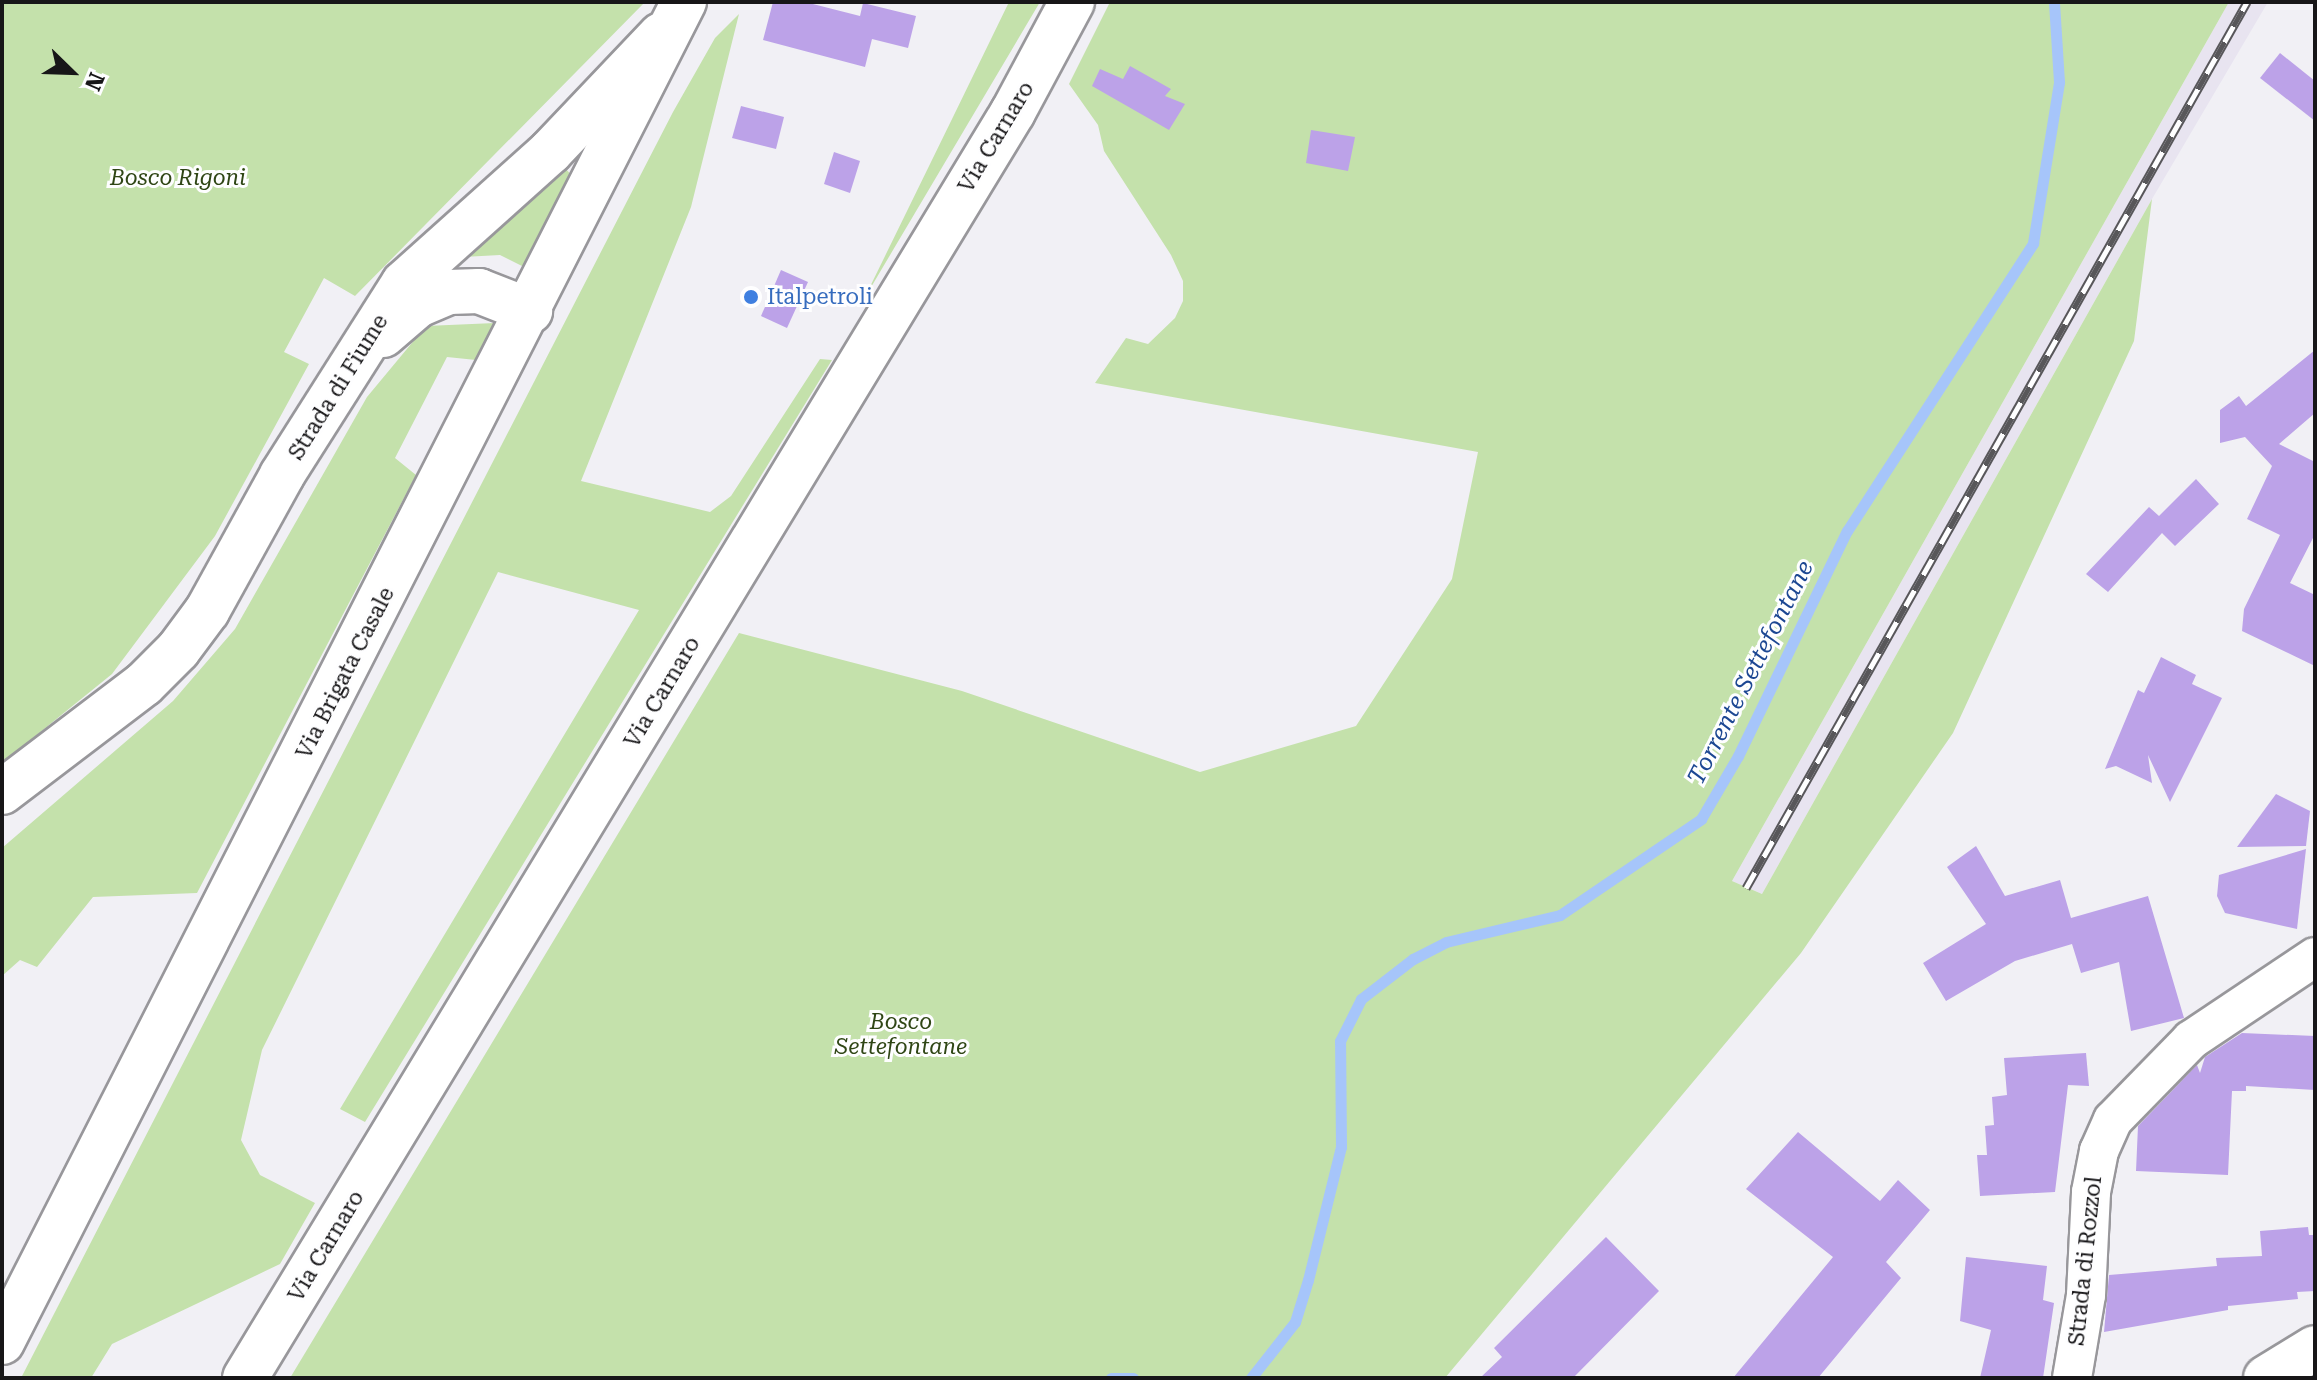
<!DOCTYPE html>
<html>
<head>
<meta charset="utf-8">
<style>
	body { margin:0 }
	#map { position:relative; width:2317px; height:1380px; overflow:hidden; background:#f1f0f5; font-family:"Roboto Serif",serif }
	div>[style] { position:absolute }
	.built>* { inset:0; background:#e8e4f0 }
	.green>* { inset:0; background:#c4e1ab }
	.stream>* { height:11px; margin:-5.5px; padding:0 5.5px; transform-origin:5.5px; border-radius:5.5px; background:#a6c5fa }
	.building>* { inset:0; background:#bca2e8 }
	.roads { filter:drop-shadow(2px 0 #98979b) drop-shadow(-2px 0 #98979b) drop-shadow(0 2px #98979b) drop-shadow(0 -2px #98979b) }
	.street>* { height:38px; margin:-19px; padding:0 19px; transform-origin:19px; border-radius:19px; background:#fff }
	.secondary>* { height:44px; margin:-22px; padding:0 22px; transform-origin:22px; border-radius:22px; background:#fff }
	.primary>* { height:44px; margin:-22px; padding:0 22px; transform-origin:22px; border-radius:22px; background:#fff }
	.rail>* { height:9px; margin-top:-4.5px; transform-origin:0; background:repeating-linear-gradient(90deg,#fefeff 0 18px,#58575a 0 36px); box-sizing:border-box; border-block:2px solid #58575a }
	.dots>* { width:22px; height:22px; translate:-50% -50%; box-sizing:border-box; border:4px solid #fefeff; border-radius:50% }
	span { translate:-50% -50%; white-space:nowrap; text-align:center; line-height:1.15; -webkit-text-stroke:6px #fefeff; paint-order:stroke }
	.street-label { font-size:22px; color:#171618 }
	.park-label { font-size:22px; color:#2f4615; font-style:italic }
	.shop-label { font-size:22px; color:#366cbe }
	.left { translate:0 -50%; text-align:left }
	.water-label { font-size:24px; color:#1c4792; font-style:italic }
	.frame { position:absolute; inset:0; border:4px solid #171618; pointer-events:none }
	.north { position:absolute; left:32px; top:32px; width:80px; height:80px; -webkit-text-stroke:6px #fefeff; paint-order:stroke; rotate:113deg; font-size:22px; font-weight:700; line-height:32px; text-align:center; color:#171618 }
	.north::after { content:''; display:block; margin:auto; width:28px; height:36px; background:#171618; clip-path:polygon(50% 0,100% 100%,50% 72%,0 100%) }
</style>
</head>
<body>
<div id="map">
	<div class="built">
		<div style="clip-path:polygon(2229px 2px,2268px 2px,2152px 199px,1762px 894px,1732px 881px)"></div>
	</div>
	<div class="green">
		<div style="clip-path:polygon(2px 2px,645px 2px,355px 296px,324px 278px,284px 352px,309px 364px,215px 536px,112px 674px,2px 763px)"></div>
		<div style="clip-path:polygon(1009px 2px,1040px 2px,864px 299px,953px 117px)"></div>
		<div style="clip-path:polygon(1110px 2px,2229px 2px,1732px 881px,1762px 894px,2152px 199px,2134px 341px,1953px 733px,1801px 953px,1445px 1378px,290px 1378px,739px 633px,962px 691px,1200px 772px,1356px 726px,1452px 579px,1478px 452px,1095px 383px,1126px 338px,1148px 344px,1175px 318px,1183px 301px,1183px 281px,1171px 255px,1104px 151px,1098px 125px,1069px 84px)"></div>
		<div style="clip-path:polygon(739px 14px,691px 207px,581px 481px,710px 512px,731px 496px,820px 359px,832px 360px,365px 1122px,340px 1109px,639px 610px,498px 572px,262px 1050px,241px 1140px,260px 1175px,315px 1203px,280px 1264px,112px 1344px,91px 1378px,21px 1378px,673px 112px,715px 38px)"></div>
		<div style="clip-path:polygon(566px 169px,572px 176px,524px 267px,500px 255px,463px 257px)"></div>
		<div style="clip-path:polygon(495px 323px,476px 360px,447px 357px,395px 458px,416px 475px,197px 893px,93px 897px,37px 967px,20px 960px,2px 976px,2px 848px,173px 701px,235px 629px,367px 397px,426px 326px)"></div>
	</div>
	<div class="stream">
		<div style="left:1111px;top:1378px;width:22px"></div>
		<div style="left:1251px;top:1378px;width:71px;rotate:-51.8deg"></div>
		<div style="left:1295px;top:1322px;width:44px;rotate:-72.8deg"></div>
		<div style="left:1308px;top:1280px;width:137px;rotate:-76.1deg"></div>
		<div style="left:1341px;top:1147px;width:106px;rotate:-90.5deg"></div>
		<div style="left:1340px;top:1041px;width:47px;rotate:-63.4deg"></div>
		<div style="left:1361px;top:999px;width:66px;rotate:-37.6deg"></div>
		<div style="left:1413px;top:959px;width:37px;rotate:-27deg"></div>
		<div style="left:1446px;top:942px;width:117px;rotate:-13.3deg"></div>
		<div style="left:1560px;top:915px;width:171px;rotate:-34.2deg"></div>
		<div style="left:1701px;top:819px;width:73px;rotate:-59.6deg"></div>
		<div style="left:1738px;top:756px;width:250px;rotate:-64.2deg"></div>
		<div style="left:1847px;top:531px;width:343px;rotate:-57.1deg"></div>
		<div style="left:2033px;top:243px;width:163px;rotate:-80.8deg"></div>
		<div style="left:2059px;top:82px;width:80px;rotate:-93.6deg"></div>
	</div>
	<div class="building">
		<div style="clip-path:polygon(773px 2px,805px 2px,860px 16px,863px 3px,916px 16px,908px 48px,872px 39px,865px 67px,763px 40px)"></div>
		<div style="clip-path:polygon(2280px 53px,2315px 81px,2315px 121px,2260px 78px)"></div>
		<div style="clip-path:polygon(1130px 66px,1171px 89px,1165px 96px,1185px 104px,1169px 130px,1092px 86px,1100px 69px,1123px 79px)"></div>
		<div style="clip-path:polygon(741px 106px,784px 117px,776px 149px,732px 138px)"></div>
		<div style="clip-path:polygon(1311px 130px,1355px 137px,1348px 171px,1306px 163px)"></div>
		<div style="clip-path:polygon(834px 152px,860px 161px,850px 193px,824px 184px)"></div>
		<div style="clip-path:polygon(781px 270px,808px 282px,787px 328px,761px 316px)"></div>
		<div style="clip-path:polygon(2315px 350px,2315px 413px,2279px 444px,2315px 462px,2315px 534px,2290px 583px,2315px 595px,2315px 666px,2242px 631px,2244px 609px,2280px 535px,2247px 519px,2272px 466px,2245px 437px,2220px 443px,2220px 410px,2239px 396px,2246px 406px)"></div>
		<div style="clip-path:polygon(2196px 479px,2219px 504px,2175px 546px,2162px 533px,2108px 592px,2086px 574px,2149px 507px,2159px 516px)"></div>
		<div style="clip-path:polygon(2161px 657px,2196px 675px,2192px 684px,2222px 698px,2170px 802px,2148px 755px,2152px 783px,2116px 766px,2105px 769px,2138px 690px,2144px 693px)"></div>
		<div style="clip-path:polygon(2276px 794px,2310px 811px,2306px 846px,2237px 847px)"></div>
		<div style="clip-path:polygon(1976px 846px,2005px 896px,2060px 880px,2071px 918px,2148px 896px,2184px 1018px,2131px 1031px,2119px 962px,2081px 973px,2072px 944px,2015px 961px,1946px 1001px,1923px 963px,1986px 924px,1947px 867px)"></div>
		<div style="clip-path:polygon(2306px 849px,2297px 929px,2225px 913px,2217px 896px,2219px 875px)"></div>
		<div style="clip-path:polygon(2242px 1033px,2315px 1036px,2315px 1090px,2246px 1086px,2246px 1091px,2232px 1091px,2228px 1175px,2136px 1171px,2138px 1126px,2197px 1065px,2200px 1073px,2205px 1057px)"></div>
		<div style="clip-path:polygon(2086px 1053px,2089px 1086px,2068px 1085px,2055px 1192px,1980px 1196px,1977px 1155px,1987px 1155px,1985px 1126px,1994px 1125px,1992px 1097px,2007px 1095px,2004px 1058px)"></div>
		<div style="clip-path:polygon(1798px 1132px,1880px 1201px,1898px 1180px,1930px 1210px,1886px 1262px,1901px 1278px,1818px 1378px,1733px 1378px,1833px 1257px,1746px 1189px)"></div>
		<div style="clip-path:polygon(2308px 1227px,2309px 1235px,2315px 1235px,2315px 1291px,2297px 1292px,2298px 1299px,2228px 1306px,2228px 1310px,2104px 1332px,2109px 1275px,2217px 1266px,2216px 1258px,2262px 1256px,2260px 1231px)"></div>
		<div style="clip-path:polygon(1606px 1237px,1659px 1291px,1573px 1378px,1480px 1378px,1502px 1357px,1494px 1348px)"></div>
		<div style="clip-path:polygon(1966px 1257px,2047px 1266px,2043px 1300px,2054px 1303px,2043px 1378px,1980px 1378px,1991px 1330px,1960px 1321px)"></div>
	</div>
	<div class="roads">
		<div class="street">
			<div style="left:2072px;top:1378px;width:84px;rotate:-80.4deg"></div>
			<div style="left:2086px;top:1295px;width:103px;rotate:-87.2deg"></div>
			<div style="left:2091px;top:1192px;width:42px;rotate:-79deg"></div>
			<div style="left:2099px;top:1151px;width:34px;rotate:-66deg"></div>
			<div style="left:2113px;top:1120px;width:112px;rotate:-45.7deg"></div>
			<div style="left:2191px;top:1040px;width:149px;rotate:-33.8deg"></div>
		</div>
		<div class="secondary">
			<div style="left:383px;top:335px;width:46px;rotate:-40.6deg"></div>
			<div style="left:418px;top:305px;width:34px;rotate:-23deg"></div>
			<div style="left:449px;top:292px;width:30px;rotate:-2deg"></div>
			<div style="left:479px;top:291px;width:55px;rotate:21.4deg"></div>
			<div style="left:2px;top:792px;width:178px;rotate:-37.3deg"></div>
			<div style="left:144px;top:684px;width:48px;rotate:-45deg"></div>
			<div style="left:178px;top:650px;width:49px;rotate:-53.4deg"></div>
			<div style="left:207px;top:611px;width:155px;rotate:-61.1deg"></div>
			<div style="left:282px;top:475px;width:227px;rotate:-57.6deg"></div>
			<div style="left:404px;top:283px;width:196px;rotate:-41.9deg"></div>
			<div style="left:550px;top:152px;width:161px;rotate:-46.5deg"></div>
			<div style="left:2266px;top:1378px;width:57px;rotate:-31.5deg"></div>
		</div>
		<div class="primary">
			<div style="left:2px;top:1342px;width:1504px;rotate:-63.03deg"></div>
			<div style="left:245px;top:1378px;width:1481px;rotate:-58.76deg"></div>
			<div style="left:1013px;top:112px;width:125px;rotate:-61.8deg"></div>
		</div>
	</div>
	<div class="rail">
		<div style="left:1746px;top:888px;width:1018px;rotate:-60.51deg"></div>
	</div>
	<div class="dots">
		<div style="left:751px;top:297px;background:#3f7fe0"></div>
	</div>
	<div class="street-label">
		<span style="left:996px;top:137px;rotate:-59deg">Via Carnaro</span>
		<span style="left:338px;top:387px;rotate:-58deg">Strada di Fiume</span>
		<span style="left:345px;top:673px;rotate:-63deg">Via Brigata Casale</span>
		<span style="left:662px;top:692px;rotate:-59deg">Via Carnaro</span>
		<span style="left:326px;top:1246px;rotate:-59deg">Via Carnaro</span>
		<span style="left:2085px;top:1261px;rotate:-84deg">Strada di Rozzol</span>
	</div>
	<div class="park-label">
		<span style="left:178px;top:178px">Bosco Rigoni</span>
		<span style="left:901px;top:1034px">Bosco<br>Settefontane</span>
	</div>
	<div class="shop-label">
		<span class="left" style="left:767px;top:297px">Italpetroli</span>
	</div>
	<div class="water-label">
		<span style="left:1751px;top:673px;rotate:-63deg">Torrente Settefontane</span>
	</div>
	<div class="frame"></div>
	<div class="north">N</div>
</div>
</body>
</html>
